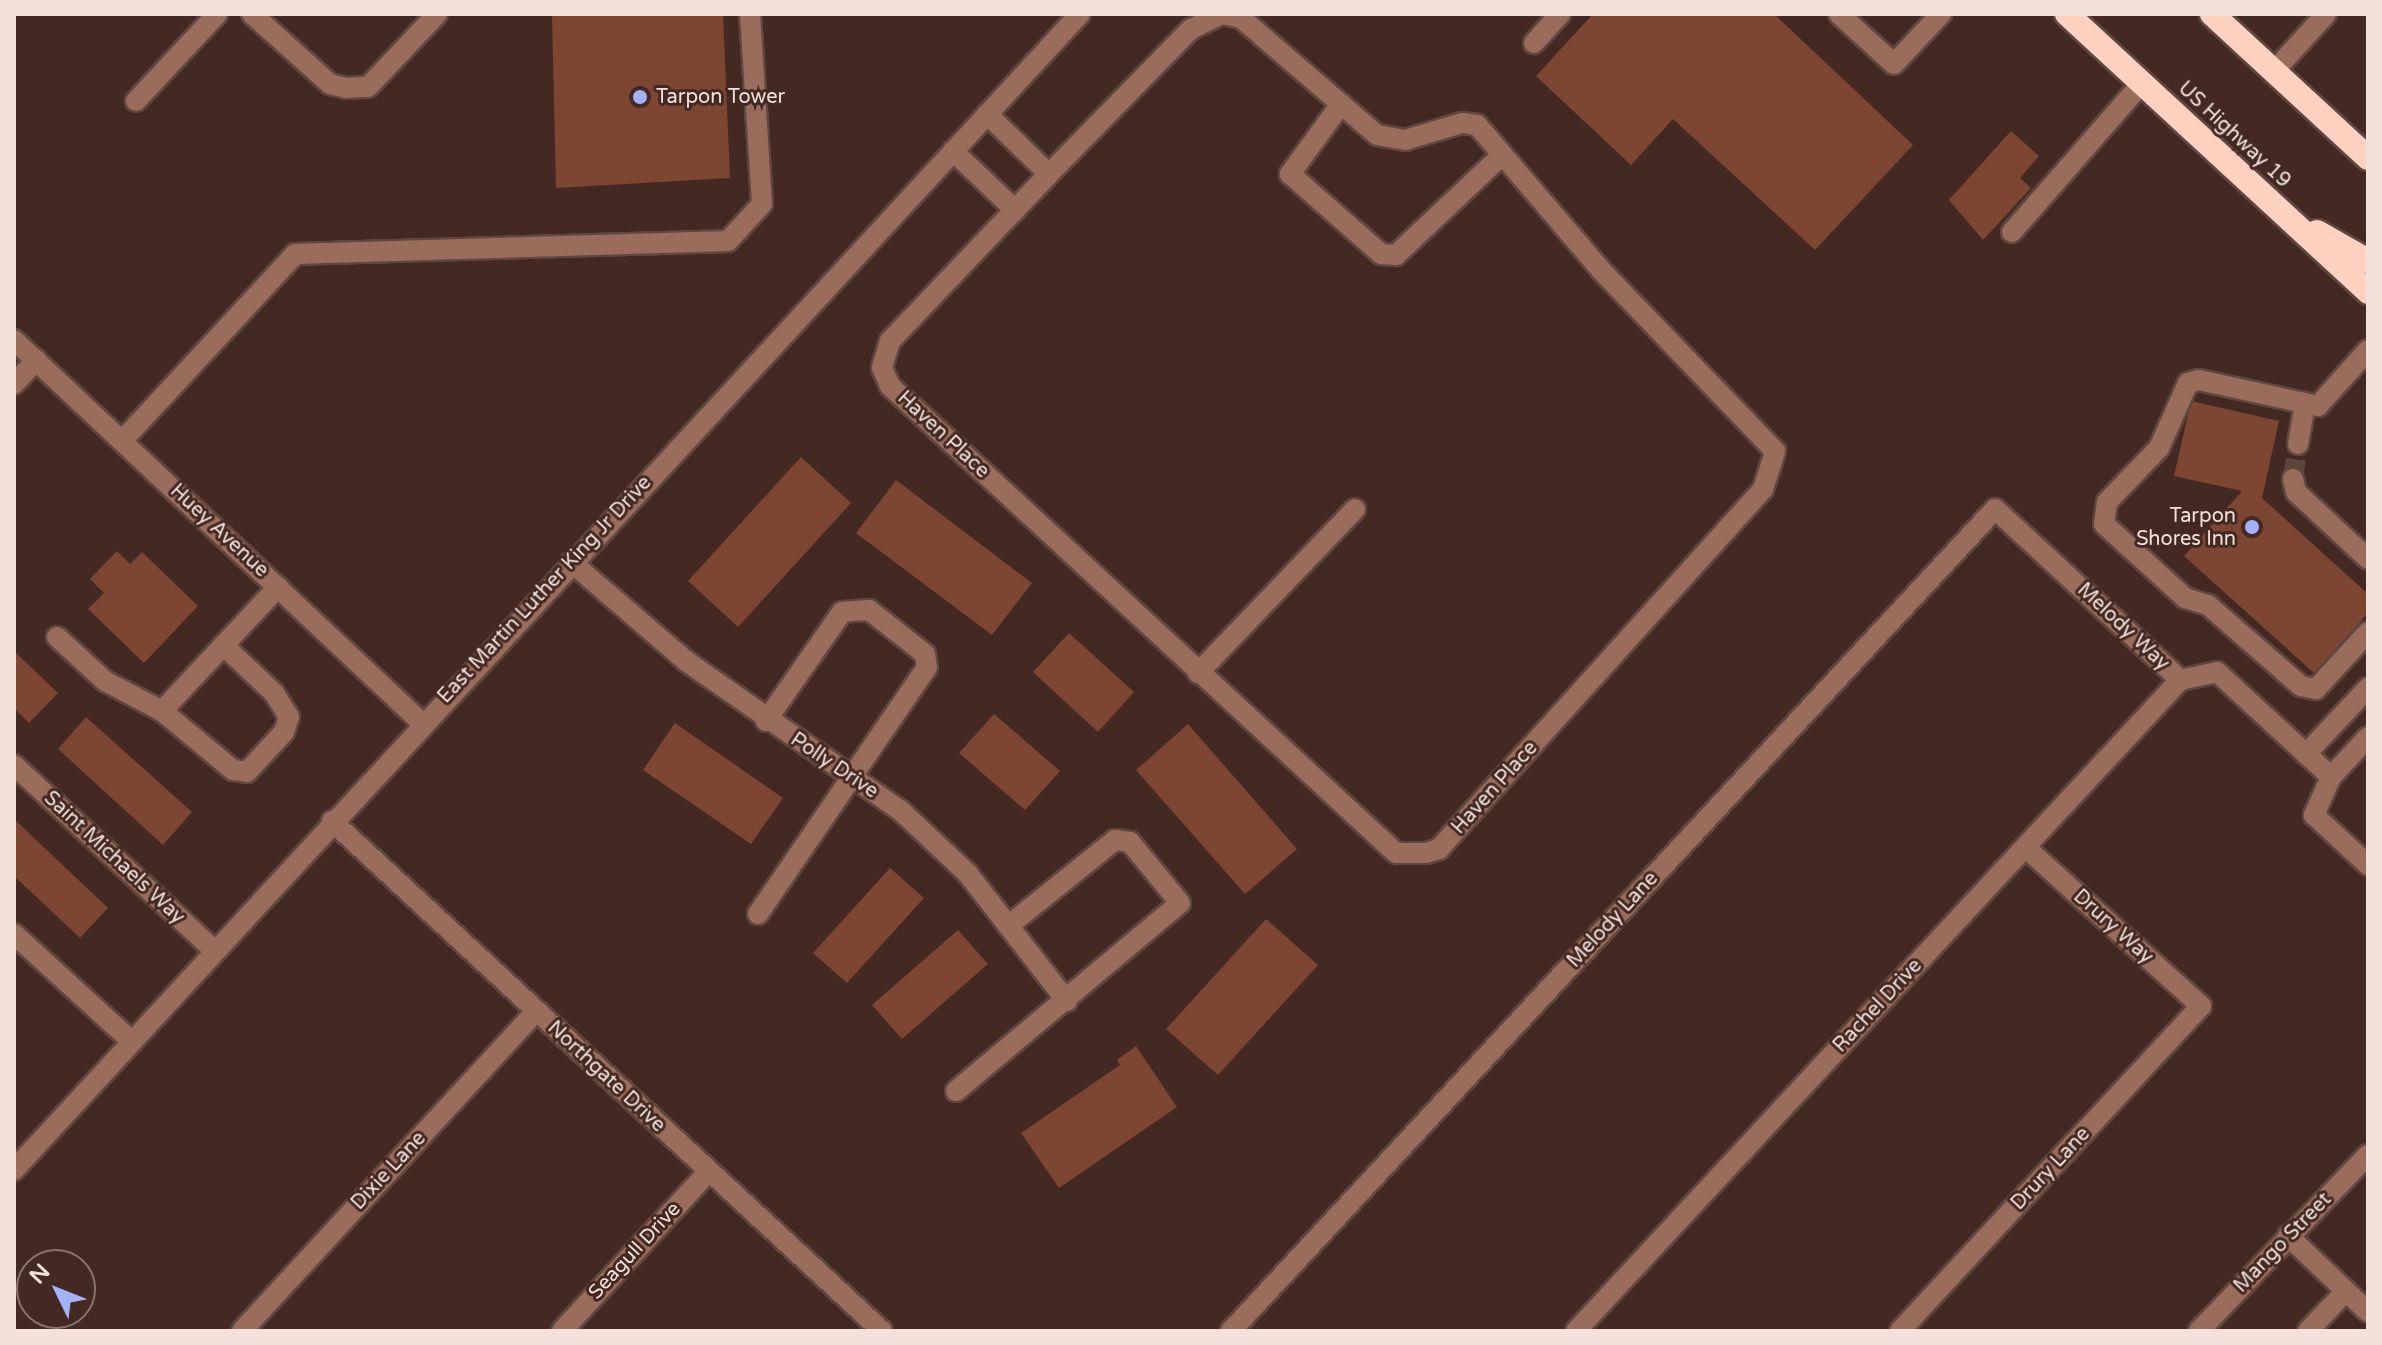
<!DOCTYPE html>
<html>
<head>
<meta charset="utf-8">
<style>
	body { margin:0 }
	#map { position:relative; width:2382px; height:1345px; overflow:hidden; background:#432921; font-family:"Varela Round",sans-serif }
	div>[style] { position:absolute }
	.building>* { inset:0; background:#7d4633 }
	.minor-tunnel>* { height:20px; margin-top:-10px; transform-origin:0; background:repeating-linear-gradient(90deg,#5d453d 0 20px,transparent 0 30px) }
	.roads { filter:drop-shadow(2px 0 #5f473f) drop-shadow(-2px 0 #5f473f) drop-shadow(0 2px #5f473f) drop-shadow(0 -2px #5f473f) }
	.minor>* { height:20px; margin:-10px; padding:0 10px; transform-origin:10px; border-radius:10px; background:#9a6c5c }
	.highway>* { height:24px; margin:-12px; padding:0 12px; transform-origin:12px; border-radius:12px; background:#ffd1c1 }
	.dots>* { width:22px; height:22px; translate:-50% -50%; box-sizing:border-box; border:4px solid #432921; border-radius:50% }
	span { translate:-50% -50%; white-space:nowrap; text-align:center; line-height:1.15; -webkit-text-stroke:6px #432921; paint-order:stroke }
	.poi-label { font-size:20px; color:#f3e2dc }
	.left { translate:0 -50%; text-align:left }
	.right { translate:-100% -50%; text-align:right }
	.street-label { font-size:20px; color:#f3e2dc }
	.frame { position:absolute; inset:0; border:16px solid #f3e2dc; pointer-events:none }
	.north { position:absolute; left:16px; top:1249px; width:80px; height:80px; box-sizing:border-box; background:#432921; border:2px solid #89736c; border-radius:50%; rotate:313deg; font-size:22px; font-weight:700; line-height:32px; text-align:center; color:#f3e2dc }
	.north::after { content:''; display:block; margin:auto; width:28px; height:36px; background:#a3b2fd; clip-path:polygon(50% 0,100% 100%,50% 72%,0 100%) }
</style>
</head>
<body>
<div id="map">
	<div class="building">
		<div style="clip-path:polygon(602px 14px,723px 14px,730px 178px,556px 188px,552px 16px)"></div>
		<div style="clip-path:polygon(1593px 14px,1774px 14px,1913px 145px,1815px 250px,1673px 119px,1631px 165px,1536px 76px)"></div>
		<div style="clip-path:polygon(2011px 131px,2039px 156px,2020px 178px,2031px 188px,1983px 240px,1949px 200px)"></div>
		<div style="clip-path:polygon(2191px 401px,2279px 421px,2262px 498px,2368px 594px,2368px 613px,2314px 673px,2184px 556px,2242px 491px,2174px 476px)"></div>
		<div style="clip-path:polygon(801px 457px,851px 503px,738px 627px,688px 581px)"></div>
		<div style="clip-path:polygon(896px 480px,1032px 583px,992px 635px,856px 533px)"></div>
		<div style="clip-path:polygon(117px 551px,130px 564px,142px 552px,198px 606px,144px 663px,88px 609px,104px 593px,90px 579px)"></div>
		<div style="clip-path:polygon(1069px 633px,1134px 692px,1098px 732px,1033px 672px)"></div>
		<div style="clip-path:polygon(14px 651px,58px 693px,29px 723px,14px 708px)"></div>
		<div style="clip-path:polygon(994px 714px,1060px 771px,1025px 810px,959px 753px)"></div>
		<div style="clip-path:polygon(86px 717px,192px 812px,163px 845px,58px 749px)"></div>
		<div style="clip-path:polygon(675px 723px,783px 798px,751px 844px,643px 770px)"></div>
		<div style="clip-path:polygon(1188px 724px,1297px 849px,1245px 894px,1136px 770px)"></div>
		<div style="clip-path:polygon(14px 819px,108px 908px,80px 938px,14px 876px)"></div>
		<div style="clip-path:polygon(890px 868px,924px 898px,847px 983px,813px 953px)"></div>
		<div style="clip-path:polygon(1266px 919px,1318px 965px,1218px 1075px,1166px 1029px)"></div>
		<div style="clip-path:polygon(958px 930px,988px 964px,902px 1039px,872px 1005px)"></div>
		<div style="clip-path:polygon(1136px 1046px,1177px 1107px,1059px 1188px,1021px 1133px,1120px 1065px,1117px 1060px)"></div>
	</div>
	<div class="minor-tunnel">
		<div style="left:2293px;top:479px;width:35px;rotate:-82deg"></div>
	</div>
	<div class="roads">
		<div class="minor">
			<div style="left:252px;top:14px;width:105px;rotate:41.9deg"></div>
			<div style="left:330px;top:84px;width:16px;rotate:14deg"></div>
			<div style="left:346px;top:88px;width:22px;rotate:-3deg"></div>
			<div style="left:368px;top:87px;width:100px;rotate:-46.6deg"></div>
			<div style="left:1221px;top:14px;width:34px;rotate:153deg"></div>
			<div style="left:1191px;top:29px;width:203px;rotate:134.4deg"></div>
			<div style="left:1049px;top:174px;width:231px;rotate:133.6deg"></div>
			<div style="left:890px;top:341px;width:28px;rotate:107deg"></div>
			<div style="left:882px;top:368px;width:20px;rotate:66deg"></div>
			<div style="left:890px;top:386px;width:689px;rotate:42.7deg"></div>
			<div style="left:1396px;top:853px;width:30px"></div>
			<div style="left:1426px;top:853px;width:14px;rotate:-17deg"></div>
			<div style="left:1439px;top:849px;width:484px;rotate:-48deg"></div>
			<div style="left:1763px;top:489px;width:40px;rotate:-72deg"></div>
			<div style="left:1775px;top:451px;width:251px;rotate:-133.9deg"></div>
			<div style="left:1601px;top:270px;width:191px;rotate:-130.5deg"></div>
			<div style="left:1477px;top:125px;width:15px;rotate:-172deg"></div>
			<div style="left:1462px;top:123px;width:59px;rotate:163.4deg"></div>
			<div style="left:1405px;top:140px;width:28px;rotate:-170deg"></div>
			<div style="left:1377px;top:135px;width:179px;rotate:-139.3deg"></div>
			<div style="left:1241px;top:18px;width:19px;rotate:-168deg"></div>
			<div style="left:1839px;top:14px;width:74px;rotate:42.3deg"></div>
			<div style="left:1894px;top:64px;width:69px;rotate:-46.8deg"></div>
			<div style="left:1534px;top:43px;width:39px;rotate:-48deg"></div>
			<div style="left:2274px;top:71px;width:77px;rotate:-47.6deg"></div>
			<div style="left:136px;top:101px;width:119px;rotate:-47deg"></div>
			<div style="left:1341px;top:104px;width:87px;rotate:126.1deg"></div>
			<div style="left:1290px;top:174px;width:121px;rotate:41.3deg"></div>
			<div style="left:1381px;top:254px;width:15px;rotate:4deg"></div>
			<div style="left:1396px;top:255px;width:146px;rotate:-43.3deg"></div>
			<div style="left:987px;top:114px;width:86px;rotate:44.1deg"></div>
			<div style="left:953px;top:151px;width:86px;rotate:43.6deg"></div>
			<div style="left:2012px;top:232px;width:198px;rotate:-48.9deg"></div>
			<div style="left:14px;top:340px;width:560px;rotate:43.19deg"></div>
			<div style="left:2368px;top:350px;width:75px;rotate:131.8deg"></div>
			<div style="left:2318px;top:406px;width:122px;rotate:-167.7deg"></div>
			<div style="left:2199px;top:380px;width:11px;rotate:165deg"></div>
			<div style="left:2188px;top:383px;width:71px;rotate:114deg"></div>
			<div style="left:2159px;top:448px;width:75px;rotate:133.9deg"></div>
			<div style="left:2107px;top:502px;width:22px;rotate:98deg"></div>
			<div style="left:2104px;top:524px;width:110px;rotate:42.4deg"></div>
			<div style="left:2185px;top:598px;width:24px;rotate:17deg"></div>
			<div style="left:2208px;top:605px;width:123px;rotate:41.1deg"></div>
			<div style="left:2301px;top:686px;width:15px;rotate:11deg"></div>
			<div style="left:2316px;top:689px;width:77px;rotate:-47.6deg"></div>
			<div style="left:14px;top:384px;width:33px;rotate:-47deg"></div>
			<div style="left:123px;top:440px;width:253px;rotate:-47.2deg"></div>
			<div style="left:295px;top:254px;width:433px;rotate:-1.7deg"></div>
			<div style="left:728px;top:241px;width:50px;rotate:-47.4deg"></div>
			<div style="left:762px;top:204px;width:190px;rotate:-93.6deg"></div>
			<div style="left:2298px;top:444px;width:40px;rotate:-80deg"></div>
			<div style="left:2293px;top:479px;width:13px;rotate:77deg"></div>
			<div style="left:2296px;top:492px;width:98px;rotate:42.9deg"></div>
			<div style="left:571px;top:562px;width:152px;rotate:40.7deg"></div>
			<div style="left:686px;top:661px;width:262px;rotate:34.9deg"></div>
			<div style="left:901px;top:811px;width:92px;rotate:43.2deg"></div>
			<div style="left:968px;top:874px;width:161px;rotate:52.1deg"></div>
			<div style="left:57px;top:637px;width:65px;rotate:42.5deg"></div>
			<div style="left:105px;top:681px;width:64px;rotate:27.8deg"></div>
			<div style="left:162px;top:711px;width:170px;rotate:-46.9deg"></div>
			<div style="left:1198px;top:673px;width:227px;rotate:-46.2deg"></div>
			<div style="left:2180px;top:680px;width:38px;rotate:-12deg"></div>
			<div style="left:2217px;top:672px;width:155px;rotate:42.6deg"></div>
			<div style="left:162px;top:711px;width:92px;rotate:39.7deg"></div>
			<div style="left:233px;top:770px;width:14px;rotate:8deg"></div>
			<div style="left:247px;top:772px;width:54px;rotate:-47.2deg"></div>
			<div style="left:284px;top:732px;width:16px;rotate:-72deg"></div>
			<div style="left:289px;top:717px;width:28px;rotate:-122deg"></div>
			<div style="left:274px;top:693px;width:70px;rotate:-136.7deg"></div>
			<div style="left:2368px;top:737px;width:54px;rotate:132.8deg"></div>
			<div style="left:2331px;top:777px;width:42px;rotate:114.1deg"></div>
			<div style="left:2314px;top:815px;width:74px;rotate:42.8deg"></div>
			<div style="left:2306px;top:754px;width:91px;rotate:-46.8deg"></div>
			<div style="left:14px;top:765px;width:274px;rotate:42.8deg"></div>
			<div style="left:332px;top:821px;width:750px;rotate:42.84deg"></div>
			<div style="left:758px;top:914px;width:299px;rotate:-55.6deg"></div>
			<div style="left:927px;top:667px;width:13px;rotate:-99deg"></div>
			<div style="left:925px;top:654px;width:71px;rotate:-141.8deg"></div>
			<div style="left:869px;top:610px;width:27px;rotate:176deg"></div>
			<div style="left:842px;top:612px;width:133px;rotate:124.9deg"></div>
			<div style="left:14px;top:934px;width:159px;rotate:42.4deg"></div>
			<div style="left:956px;top:1091px;width:292px;rotate:-40deg"></div>
			<div style="left:1180px;top:903px;width:79px;rotate:-129.3deg"></div>
			<div style="left:1130px;top:842px;width:15px;rotate:-172deg"></div>
			<div style="left:1115px;top:840px;width:137px;rotate:141.2deg"></div>
			<div style="left:14px;top:1170px;width:1572px;rotate:-47.32deg"></div>
			<div style="left:2288px;top:1236px;width:110px;rotate:43.5deg"></div>
			<div style="left:242px;top:1331px;width:435px;rotate:-47.4deg"></div>
			<div style="left:562px;top:1331px;width:216px;rotate:-47.4deg"></div>
			<div style="left:1231px;top:1331px;width:1122px;rotate:-47.09deg"></div>
			<div style="left:1995px;top:509px;width:252px;rotate:42.7deg"></div>
			<div style="left:1576px;top:1331px;width:888px;rotate:-47.14deg"></div>
			<div style="left:1900px;top:1331px;width:443px;rotate:-47.2deg"></div>
			<div style="left:2201px;top:1006px;width:237px;rotate:-137.9deg"></div>
			<div style="left:2199px;top:1331px;width:244px;rotate:-46.2deg"></div>
			<div style="left:2308px;top:1331px;width:55px;rotate:-46.5deg"></div>
		</div>
		<div class="highway">
			<div style="left:2067px;top:14px;width:410px;rotate:42.7deg"></div>
			<div style="left:2212px;top:14px;width:212px;rotate:42.7deg"></div>
			<div style="left:2317px;top:232px;width:59px;rotate:29.6deg"></div>
		</div>
	</div>
	<div class="dots">
		<div style="left:640px;top:97px;background:#a3b2fd"></div>
		<div style="left:2252px;top:527px;background:#a3b2fd"></div>
	</div>
	<div class="poi-label">
		<span class="left" style="left:656px;top:97px">Tarpon Tower</span>
		<span class="right" style="left:2236px;top:528px">Tarpon<br>Shores Inn</span>
	</div>
	<div class="street-label">
		<span style="left:2234px;top:135px;rotate:43deg">US Highway 19</span>
		<span style="left:943px;top:435px;rotate:43deg">Haven Place</span>
		<span style="left:219px;top:531px;rotate:43deg">Huey Avenue</span>
		<span style="left:545px;top:590px;rotate:-47deg">East Martin Luther King Jr Drive</span>
		<span style="left:2123px;top:627px;rotate:43deg">Melody Way</span>
		<span style="left:834px;top:766px;rotate:34deg">Polly Drive</span>
		<span style="left:1495px;top:788px;rotate:-48deg">Haven Place</span>
		<span style="left:114px;top:858px;rotate:43deg">Saint Michaels Way</span>
		<span style="left:1613px;top:920px;rotate:-47deg">Melody Lane</span>
		<span style="left:2113px;top:927px;rotate:42deg">Drury Way</span>
		<span style="left:1878px;top:1006px;rotate:-47deg">Rachel Drive</span>
		<span style="left:606px;top:1077px;rotate:43deg">Northgate Drive</span>
		<span style="left:2051px;top:1169px;rotate:-47deg">Drury Lane</span>
		<span style="left:389px;top:1171px;rotate:-47deg">Dixie Lane</span>
		<span style="left:2283px;top:1243px;rotate:-46deg">Mango Street</span>
		<span style="left:635px;top:1251px;rotate:-47deg">Seagull Drive</span>
	</div>
	<div class="frame"></div>
	<div class="north">N</div>
</div>
</body>
</html>
